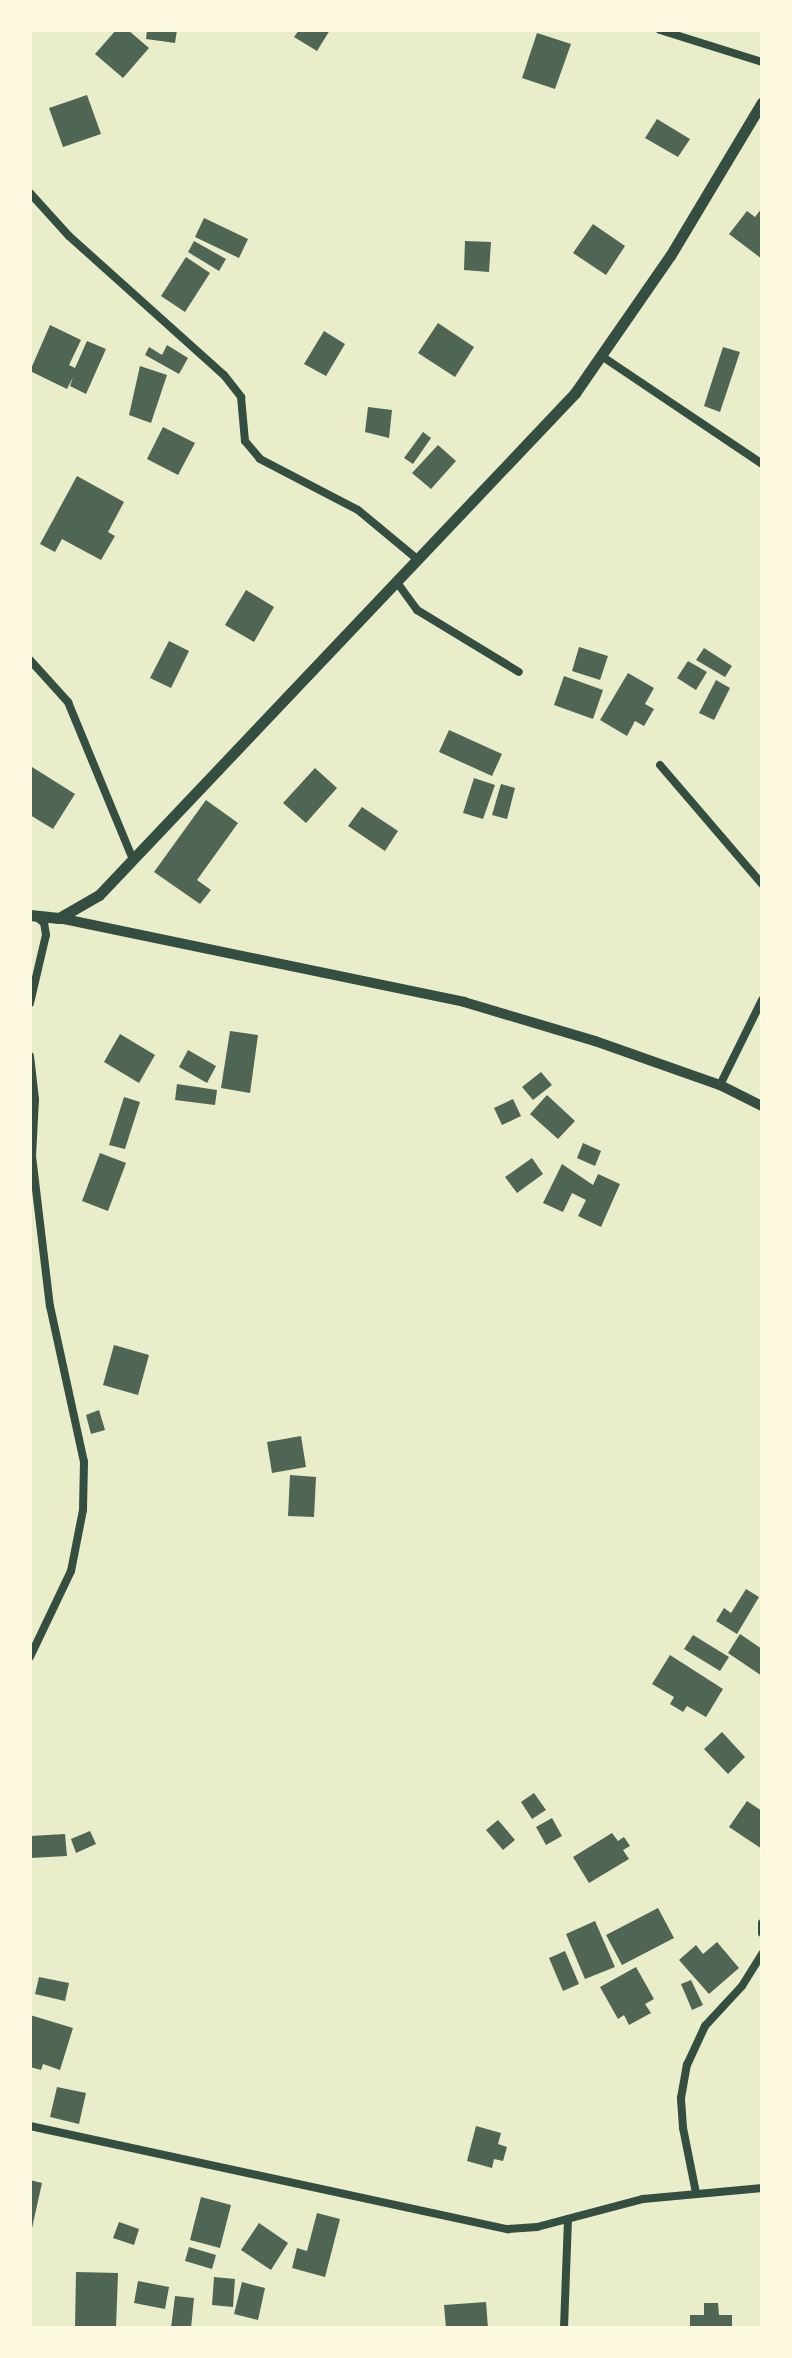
<!DOCTYPE html>
<html>
<head>
<meta charset="utf-8">
<style>
	body { margin:0 }
	#map { position:relative; width:792px; height:2358px; overflow:hidden; background:#e9edc9; font-family:"Space Grotesk",sans-serif }
	div>[style] { position:absolute }
	.building>* { inset:0; background:#4f6655 }
	.minor>* { height:8px; margin:-4px; padding:0 4px; transform-origin:4px; border-radius:4px; background:#344e41 }
	.tertiary>* { height:10px; margin:-5px; padding:0 5px; transform-origin:5px; border-radius:5px; background:#344e41 }
	.secondary>* { height:11px; margin:-5.5px; padding:0 5.5px; transform-origin:5.5px; border-radius:5.5px; background:#344e41 }
	span { translate:-50% -50%; white-space:nowrap; text-align:center; line-height:1.15; -webkit-text-stroke:10px #fefae0; paint-order:stroke }
	.frame { position:absolute; inset:0; border:32px solid #fefae0; pointer-events:none }
</style>
</head>
<body>
<div id="map">
	<div class="building">
		<div style="clip-path:polygon(116px 30px,128px 30px,149px 48px,123px 78px,95px 54px)"></div>
		<div style="clip-path:polygon(147px 30px,177px 30px,175px 43px,146px 39px)"></div>
		<div style="clip-path:polygon(299px 30px,330px 30px,317px 51px,294px 37px)"></div>
		<div style="clip-path:polygon(537px 33px,571px 44px,555px 89px,522px 78px)"></div>
		<div style="clip-path:polygon(87px 95px,101px 134px,63px 147px,49px 108px)"></div>
		<div style="clip-path:polygon(657px 119px,690px 139px,678px 157px,645px 138px)"></div>
		<div style="clip-path:polygon(762px 208px,762px 259px,729px 234px,747px 211px,755px 217px)"></div>
		<div style="clip-path:polygon(204px 218px,248px 239px,239px 258px,195px 237px)"></div>
		<div style="clip-path:polygon(593px 224px,625px 246px,606px 275px,573px 253px)"></div>
		<div style="clip-path:polygon(194px 241px,226px 259px,219px 271px,188px 252px)"></div>
		<div style="clip-path:polygon(465px 241px,491px 242px,489px 272px,464px 270px)"></div>
		<div style="clip-path:polygon(186px 257px,210px 273px,185px 312px,161px 296px)"></div>
		<div style="clip-path:polygon(438px 323px,474px 347px,455px 377px,418px 353px)"></div>
		<div style="clip-path:polygon(50px 325px,81px 340px,69px 365px,75px 368px,87px 341px,106px 349px,86px 394px,70px 386px,73px 377px,67px 389px,30px 371px)"></div>
		<div style="clip-path:polygon(324px 331px,345px 344px,326px 376px,304px 364px)"></div>
		<div style="clip-path:polygon(167px 345px,188px 358px,179px 374px,145px 355px,149px 347px,162px 355px)"></div>
		<div style="clip-path:polygon(723px 347px,740px 352px,720px 412px,704px 406px)"></div>
		<div style="clip-path:polygon(140px 366px,167px 375px,151px 423px,129px 415px)"></div>
		<div style="clip-path:polygon(368px 407px,392px 410px,389px 438px,365px 432px)"></div>
		<div style="clip-path:polygon(163px 427px,195px 443px,178px 475px,147px 459px)"></div>
		<div style="clip-path:polygon(423px 432px,431px 438px,413px 464px,404px 458px)"></div>
		<div style="clip-path:polygon(438px 445px,456px 461px,431px 489px,412px 473px)"></div>
		<div style="clip-path:polygon(77px 476px,124px 502px,108px 532px,115px 536px,101px 560px,62px 539px,55px 552px,40px 544px)"></div>
		<div style="clip-path:polygon(246px 590px,274px 607px,254px 642px,225px 625px)"></div>
		<div style="clip-path:polygon(169px 641px,189px 651px,171px 688px,150px 678px)"></div>
		<div style="clip-path:polygon(579px 647px,608px 656px,600px 680px,572px 671px)"></div>
		<div style="clip-path:polygon(704px 648px,732px 666px,725px 677px,696px 660px)"></div>
		<div style="clip-path:polygon(688px 661px,707px 672px,696px 690px,677px 678px)"></div>
		<div style="clip-path:polygon(628px 673px,654px 688px,645px 704px,654px 709px,644px 726px,635px 721px,627px 736px,600px 720px)"></div>
		<div style="clip-path:polygon(564px 676px,603px 690px,593px 719px,554px 705px)"></div>
		<div style="clip-path:polygon(716px 680px,730px 688px,714px 720px,699px 713px)"></div>
		<div style="clip-path:polygon(449px 730px,502px 754px,492px 776px,439px 752px)"></div>
		<div style="clip-path:polygon(32px 767px,75px 794px,53px 829px,30px 815px)"></div>
		<div style="clip-path:polygon(315px 768px,337px 788px,306px 823px,283px 803px)"></div>
		<div style="clip-path:polygon(474px 778px,495px 785px,483px 819px,463px 813px)"></div>
		<div style="clip-path:polygon(501px 784px,515px 788px,507px 819px,492px 815px)"></div>
		<div style="clip-path:polygon(206px 800px,238px 823px,197px 880px,211px 890px,200px 904px,154px 872px)"></div>
		<div style="clip-path:polygon(362px 807px,398px 831px,385px 851px,348px 826px)"></div>
		<div style="clip-path:polygon(230px 1031px,258px 1035px,250px 1093px,221px 1088px)"></div>
		<div style="clip-path:polygon(120px 1034px,155px 1055px,139px 1083px,104px 1062px)"></div>
		<div style="clip-path:polygon(188px 1050px,216px 1066px,207px 1083px,179px 1067px)"></div>
		<div style="clip-path:polygon(541px 1072px,552px 1085px,533px 1100px,522px 1087px)"></div>
		<div style="clip-path:polygon(177px 1084px,217px 1090px,215px 1105px,175px 1100px)"></div>
		<div style="clip-path:polygon(547px 1095px,575px 1121px,558px 1139px,530px 1114px)"></div>
		<div style="clip-path:polygon(124px 1097px,140px 1102px,125px 1149px,109px 1145px)"></div>
		<div style="clip-path:polygon(513px 1099px,521px 1116px,502px 1125px,494px 1108px)"></div>
		<div style="clip-path:polygon(583px 1143px,601px 1151px,595px 1166px,577px 1158px)"></div>
		<div style="clip-path:polygon(100px 1153px,126px 1163px,108px 1211px,82px 1201px)"></div>
		<div style="clip-path:polygon(532px 1158px,543px 1174px,517px 1193px,505px 1177px)"></div>
		<div style="clip-path:polygon(562px 1164px,593px 1185px,598px 1174px,620px 1184px,601px 1227px,578px 1216px,586px 1200px,572px 1193px,563px 1212px,543px 1203px)"></div>
		<div style="clip-path:polygon(114px 1345px,149px 1355px,138px 1395px,103px 1385px)"></div>
		<div style="clip-path:polygon(99px 1410px,105px 1430px,91px 1434px,86px 1415px)"></div>
		<div style="clip-path:polygon(301px 1436px,306px 1467px,272px 1473px,267px 1442px)"></div>
		<div style="clip-path:polygon(290px 1475px,316px 1477px,314px 1517px,288px 1516px)"></div>
		<div style="clip-path:polygon(746px 1589px,759px 1597px,737px 1634px,716px 1621px,724px 1608px,731px 1613px)"></div>
		<div style="clip-path:polygon(740px 1634px,762px 1649px,762px 1676px,728px 1653px)"></div>
		<div style="clip-path:polygon(693px 1635px,729px 1657px,720px 1671px,684px 1649px)"></div>
		<div style="clip-path:polygon(670px 1655px,723px 1689px,706px 1717px,687px 1706px,683px 1712px,670px 1704px,674px 1697px,652px 1684px)"></div>
		<div style="clip-path:polygon(722px 1732px,745px 1757px,728px 1774px,704px 1749px)"></div>
		<div style="clip-path:polygon(534px 1793px,546px 1810px,532px 1819px,521px 1802px)"></div>
		<div style="clip-path:polygon(747px 1801px,762px 1811px,762px 1849px,729px 1827px)"></div>
		<div style="clip-path:polygon(552px 1818px,562px 1836px,546px 1845px,536px 1827px)"></div>
		<div style="clip-path:polygon(498px 1820px,515px 1840px,503px 1850px,486px 1830px)"></div>
		<div style="clip-path:polygon(90px 1831px,96px 1844px,76px 1853px,71px 1839px)"></div>
		<div style="clip-path:polygon(612px 1833px,618px 1841px,624px 1837px,630px 1846px,623px 1850px,629px 1859px,589px 1883px,573px 1857px)"></div>
		<div style="clip-path:polygon(65px 1834px,67px 1856px,30px 1858px,30px 1836px)"></div>
		<div style="clip-path:polygon(658px 1908px,674px 1938px,622px 1965px,606px 1935px)"></div>
		<div style="clip-path:polygon(595px 1921px,615px 1967px,585px 1979px,566px 1934px)"></div>
		<div style="clip-path:polygon(717px 1942px,739px 1968px,709px 1994px,679px 1960px,696px 1945px,703px 1954px)"></div>
		<div style="clip-path:polygon(565px 1951px,579px 1984px,563px 1991px,549px 1958px)"></div>
		<div style="clip-path:polygon(636px 1967px,654px 1999px,645px 2004px,651px 2013px,629px 2025px,624px 2015px,618px 2019px,600px 1987px)"></div>
		<div style="clip-path:polygon(39px 1977px,69px 1983px,65px 2001px,35px 1994px)"></div>
		<div style="clip-path:polygon(691px 1980px,703px 2005px,692px 2010px,681px 1984px)"></div>
		<div style="clip-path:polygon(30px 2015px,73px 2028px,60px 2070px,43px 2064px,41px 2070px,30px 2067px)"></div>
		<div style="clip-path:polygon(57px 2087px,86px 2093px,79px 2124px,50px 2117px)"></div>
		<div style="clip-path:polygon(476px 2126px,501px 2133px,498px 2144px,507px 2147px,503px 2161px,494px 2159px,492px 2168px,467px 2161px)"></div>
		<div style="clip-path:polygon(30px 2180px,42px 2183px,32px 2228px,30px 2228px)"></div>
		<div style="clip-path:polygon(201px 2197px,231px 2205px,220px 2248px,190px 2240px)"></div>
		<div style="clip-path:polygon(317px 2213px,340px 2219px,325px 2277px,292px 2268px,297px 2248px,307px 2251px)"></div>
		<div style="clip-path:polygon(119px 2222px,139px 2229px,134px 2245px,113px 2238px)"></div>
		<div style="clip-path:polygon(259px 2223px,288px 2243px,271px 2270px,241px 2250px)"></div>
		<div style="clip-path:polygon(189px 2247px,216px 2255px,212px 2269px,185px 2261px)"></div>
		<div style="clip-path:polygon(76px 2272px,118px 2273px,116px 2328px,75px 2328px)"></div>
		<div style="clip-path:polygon(214px 2277px,235px 2279px,233px 2307px,212px 2305px)"></div>
		<div style="clip-path:polygon(138px 2281px,169px 2287px,165px 2309px,134px 2303px)"></div>
		<div style="clip-path:polygon(242px 2282px,265px 2288px,258px 2320px,234px 2314px)"></div>
		<div style="clip-path:polygon(175px 2296px,194px 2298px,191px 2328px,171px 2328px)"></div>
		<div style="clip-path:polygon(486px 2302px,488px 2328px,446px 2328px,444px 2305px)"></div>
		<div style="clip-path:polygon(704px 2303px,718px 2303px,719px 2315px,732px 2315px,732px 2328px,690px 2328px,690px 2315px,704px 2315px)"></div>
	</div>
	<div class="minor">
		<div style="left:660px;top:30px;width:107px;rotate:17.4deg"></div>
		<div style="left:30px;top:193px;width:58px;rotate:47.8deg"></div>
		<div style="left:69px;top:236px;width:208px;rotate:41.9deg"></div>
		<div style="left:224px;top:375px;width:28px;rotate:52deg"></div>
		<div style="left:241px;top:397px;width:44px;rotate:84.8deg"></div>
		<div style="left:245px;top:441px;width:23px;rotate:50deg"></div>
		<div style="left:260px;top:459px;width:110px;rotate:27.5deg"></div>
		<div style="left:358px;top:510px;width:77px;rotate:39.7deg"></div>
		<div style="left:603px;top:357px;width:192px;rotate:33.9deg"></div>
		<div style="left:396px;top:581px;width:36px;rotate:54deg"></div>
		<div style="left:417px;top:610px;width:119px;rotate:31.3deg"></div>
		<div style="left:30px;top:660px;width:57px;rotate:47.9deg"></div>
		<div style="left:68px;top:702px;width:171px;rotate:67.6deg"></div>
		<div style="left:660px;top:765px;width:157px;rotate:49.4deg"></div>
		<div style="left:30px;top:1003px;width:70px;rotate:-76.8deg"></div>
		<div style="left:46px;top:935px;width:12px;rotate:-99deg"></div>
		<div style="left:44px;top:923px;width:8px;rotate:-140deg"></div>
		<div style="left:30px;top:1056px;width:43px;rotate:83.4deg"></div>
		<div style="left:35px;top:1099px;width:57px;rotate:93deg"></div>
		<div style="left:32px;top:1156px;width:151px;rotate:83.2deg"></div>
		<div style="left:50px;top:1306px;width:160px;rotate:77.7deg"></div>
		<div style="left:84px;top:1462px;width:48px;rotate:91.2deg"></div>
		<div style="left:83px;top:1510px;width:62px;rotate:101.1deg"></div>
		<div style="left:71px;top:1571px;width:95px;rotate:115.5deg"></div>
		<div style="left:720px;top:1085px;width:95px;rotate:-63.7deg"></div>
		<div style="left:762px;top:1923px;width:10px;rotate:90deg"></div>
		<div style="left:30px;top:2126px;width:489px;rotate:12.2deg"></div>
		<div style="left:508px;top:2229px;width:29px;rotate:-4deg"></div>
		<div style="left:537px;top:2227px;width:110px;rotate:-14.8deg"></div>
		<div style="left:643px;top:2199px;width:120px;rotate:-5.3deg"></div>
		<div style="left:696px;top:2193px;width:66px;rotate:-101.3deg"></div>
		<div style="left:683px;top:2128px;width:30px;rotate:-94deg"></div>
		<div style="left:681px;top:2098px;width:34px;rotate:-80deg"></div>
		<div style="left:687px;top:2065px;width:43px;rotate:-65.2deg"></div>
		<div style="left:705px;top:2026px;width:54px;rotate:-47.2deg"></div>
		<div style="left:742px;top:1986px;width:38px;rotate:-58deg"></div>
		<div style="left:564px;top:2328px;width:109px;rotate:-87.9deg"></div>
	</div>
	<div class="tertiary">
		<div style="left:59px;top:918px;width:414px;rotate:11.7deg"></div>
		<div style="left:464px;top:1002px;width:137px;rotate:16.6deg"></div>
		<div style="left:595px;top:1041px;width:133px;rotate:19.4deg"></div>
		<div style="left:720px;top:1085px;width:47px;rotate:26.6deg"></div>
	</div>
	<div class="secondary">
		<div style="left:30px;top:915px;width:29px;rotate:6deg"></div>
		<div style="left:59px;top:918px;width:46px;rotate:-29.9deg"></div>
		<div style="left:99px;top:895px;width:692px;rotate:-46.52deg"></div>
		<div style="left:575px;top:393px;width:167px;rotate:-55.3deg"></div>
		<div style="left:670px;top:256px;width:179px;rotate:-59.1deg"></div>
	</div>
	<div class="frame"></div>
</div>
</body>
</html>
